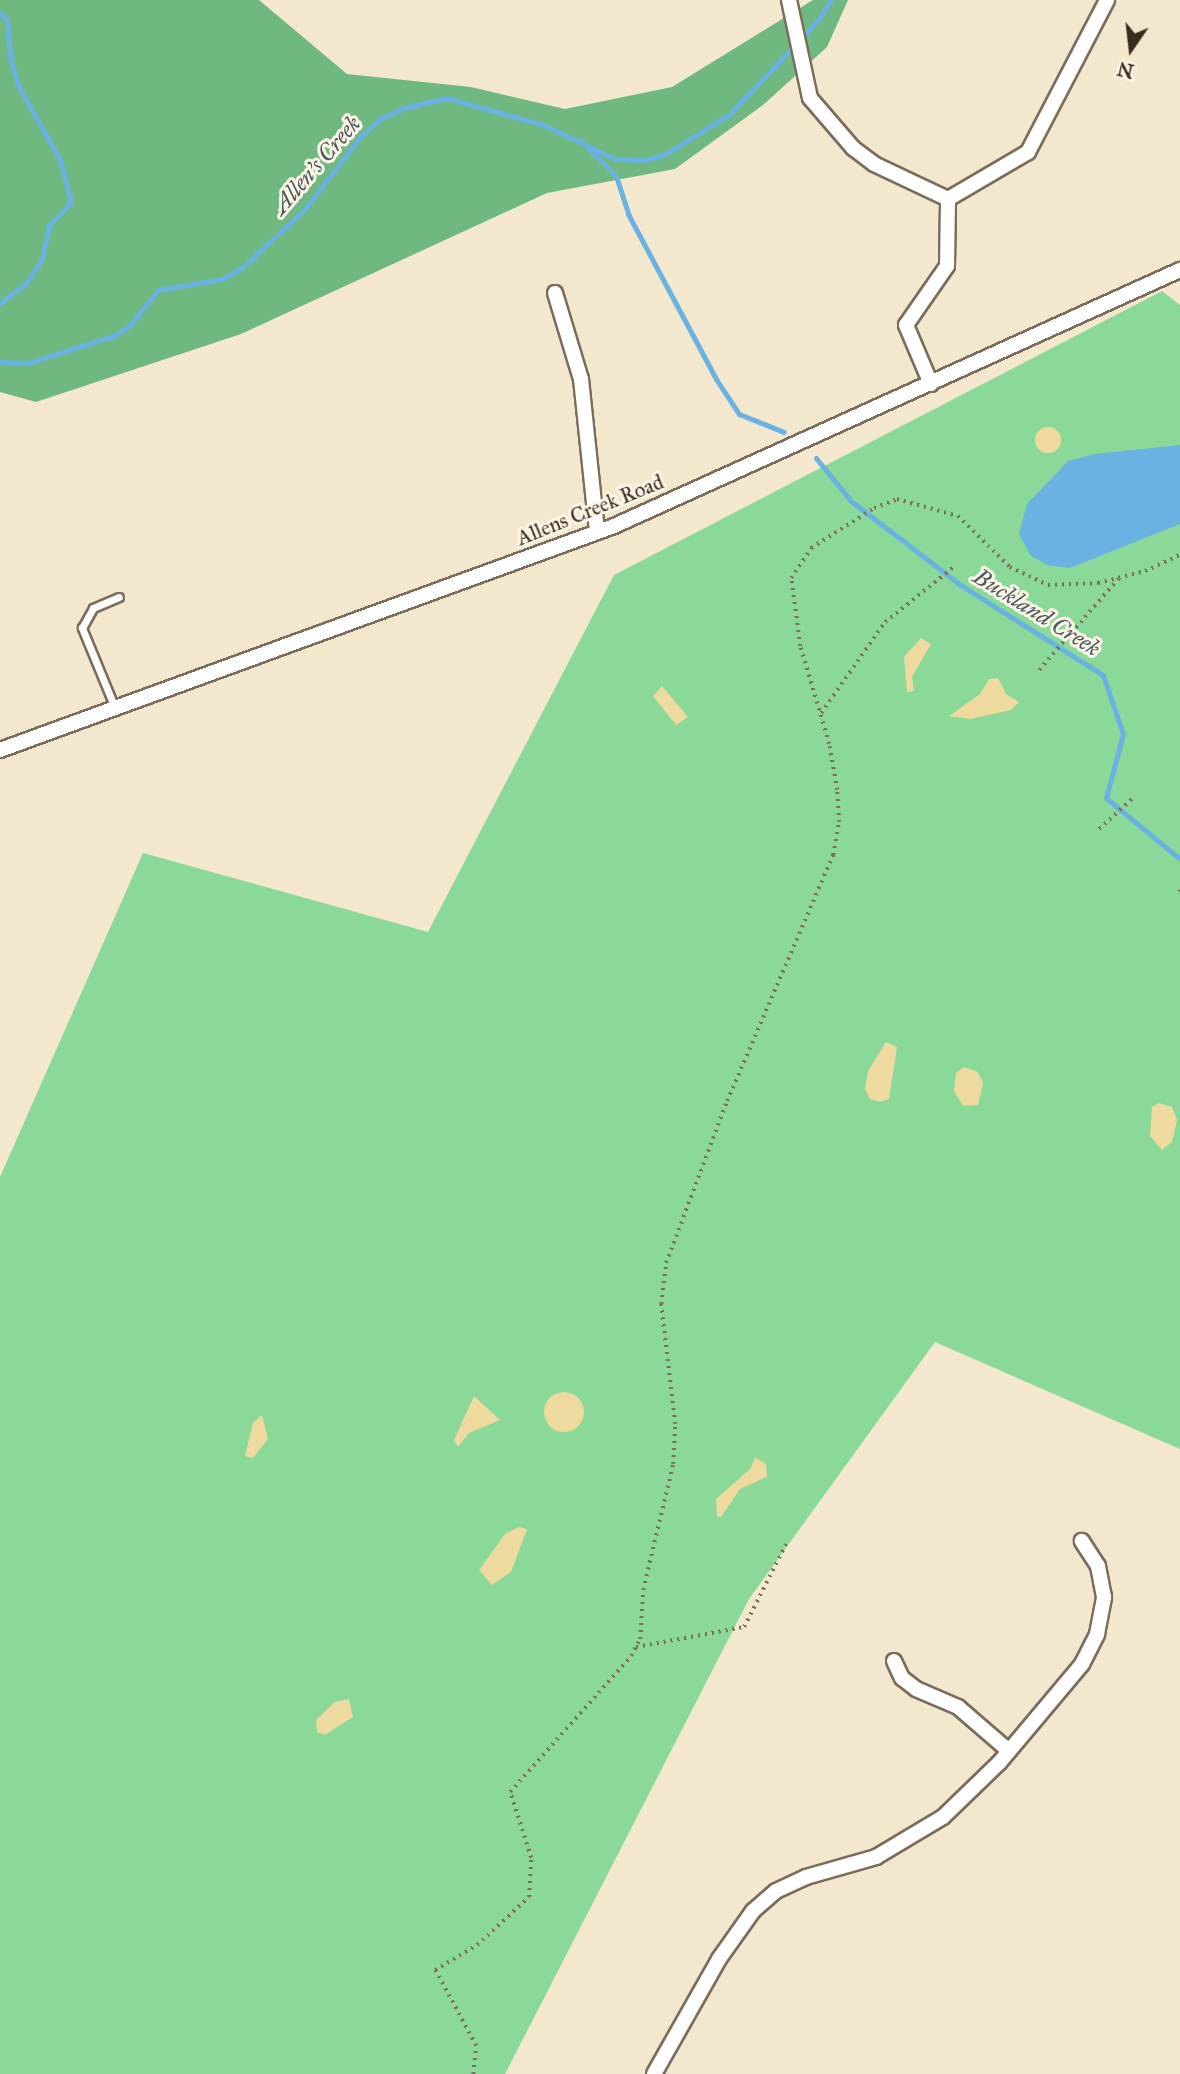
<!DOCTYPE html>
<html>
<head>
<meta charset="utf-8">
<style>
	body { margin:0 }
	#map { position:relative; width:1180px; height:2074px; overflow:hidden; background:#f3e8cd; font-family:"IM FELL Great Primer",serif }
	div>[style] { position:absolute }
	.green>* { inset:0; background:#8ad998 }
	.forest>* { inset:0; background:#6fb980 }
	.sand>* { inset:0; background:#eeda9e }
	.round { border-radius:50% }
	.water>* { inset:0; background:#69b2e1 }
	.stream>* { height:5px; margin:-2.5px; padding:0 2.5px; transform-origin:2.5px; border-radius:2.5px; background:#69b2e1 }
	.path>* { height:3.5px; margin-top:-1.75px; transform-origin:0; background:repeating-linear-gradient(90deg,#7b6c5b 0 2px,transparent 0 7px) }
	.roads { filter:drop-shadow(2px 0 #7b6c5b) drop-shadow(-2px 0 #7b6c5b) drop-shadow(0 2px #7b6c5b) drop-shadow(0 -2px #7b6c5b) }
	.lane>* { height:7px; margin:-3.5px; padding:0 3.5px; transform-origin:3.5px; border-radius:3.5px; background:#fff }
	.street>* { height:14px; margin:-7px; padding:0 7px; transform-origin:7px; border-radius:7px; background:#fff }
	span { translate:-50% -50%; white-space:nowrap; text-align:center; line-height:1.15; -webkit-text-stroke:6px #fcf5e5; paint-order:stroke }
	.street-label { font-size:21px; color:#3b2a1e }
	.water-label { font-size:23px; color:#4b5a62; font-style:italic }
	.north { position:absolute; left:1096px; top:14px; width:70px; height:70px; -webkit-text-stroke:5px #fcf5e5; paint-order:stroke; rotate:194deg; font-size:19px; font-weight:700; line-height:28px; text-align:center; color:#3b2a1e }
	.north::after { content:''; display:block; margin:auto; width:24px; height:32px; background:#3b2a1e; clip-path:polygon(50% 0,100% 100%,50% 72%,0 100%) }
</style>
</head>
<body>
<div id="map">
	<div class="green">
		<div style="clip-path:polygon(1162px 291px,1180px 305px,1180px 1449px,935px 1342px,749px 1599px,505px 2074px,0 2074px,0 1177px,143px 853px,428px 932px,614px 575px)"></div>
	</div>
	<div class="forest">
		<div style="clip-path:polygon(0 0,259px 0,347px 74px,471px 87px,565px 109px,672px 87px,813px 0,848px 0,827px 47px,763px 105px,675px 169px,547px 193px,241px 334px,36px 402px,0 392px)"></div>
	</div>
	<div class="sand">
		<div class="round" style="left:1035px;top:427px;width:26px;height:26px"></div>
		<div style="clip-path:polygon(921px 638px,931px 644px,912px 677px,914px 691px,907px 692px,904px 657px)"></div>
		<div style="clip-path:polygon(998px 678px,1006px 694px,1019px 702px,1011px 710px,970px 719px,949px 716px,980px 694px,989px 679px)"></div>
		<div style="clip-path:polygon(662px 686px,688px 717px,676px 725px,653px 696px)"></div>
		<div style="clip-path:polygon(886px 1042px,897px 1047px,889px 1099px,880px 1102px,870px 1099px,865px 1089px,868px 1071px)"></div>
		<div style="clip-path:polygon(964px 1067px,978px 1072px,983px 1083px,978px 1105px,963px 1106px,954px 1091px,956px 1073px)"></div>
		<div style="clip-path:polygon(1159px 1103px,1172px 1107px,1177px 1120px,1172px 1142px,1162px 1150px,1150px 1136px,1152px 1107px)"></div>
		<div class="round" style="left:544px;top:1392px;width:40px;height:40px"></div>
		<div style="clip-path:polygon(474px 1396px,500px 1420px,469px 1433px,458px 1447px,454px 1440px)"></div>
		<div style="clip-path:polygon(262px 1415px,268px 1439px,253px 1458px,245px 1456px,253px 1423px)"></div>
		<div style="clip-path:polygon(755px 1457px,766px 1464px,767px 1477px,740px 1489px,721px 1517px,717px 1516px,716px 1499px,751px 1468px)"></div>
		<div style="clip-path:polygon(519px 1527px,527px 1529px,511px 1572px,492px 1585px,479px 1570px,505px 1534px)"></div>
		<div style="clip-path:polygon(349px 1699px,353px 1717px,325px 1735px,317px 1732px,316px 1720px,335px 1702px)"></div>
	</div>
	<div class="water">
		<div style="clip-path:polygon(1180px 445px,1180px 524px,1070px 568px,1047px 565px,1030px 555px,1019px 534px,1027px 504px,1068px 461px,1095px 454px)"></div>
	</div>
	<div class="stream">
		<div style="left:0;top:13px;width:10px;rotate:45deg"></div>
		<div style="left:7px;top:20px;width:37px;rotate:85deg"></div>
		<div style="left:10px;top:57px;width:29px;rotate:74deg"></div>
		<div style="left:18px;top:85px;width:86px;rotate:60.8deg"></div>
		<div style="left:60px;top:160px;width:43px;rotate:75.3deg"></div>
		<div style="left:71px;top:202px;width:33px;rotate:133deg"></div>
		<div style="left:49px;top:226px;width:34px;rotate:102deg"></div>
		<div style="left:42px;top:259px;width:29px;rotate:124deg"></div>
		<div style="left:26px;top:283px;width:33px;rotate:142deg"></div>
		<div style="left:580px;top:140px;width:51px;rotate:45deg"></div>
		<div style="left:616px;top:176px;width:40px;rotate:72deg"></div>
		<div style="left:628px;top:214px;width:187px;rotate:61.9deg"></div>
		<div style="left:716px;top:379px;width:42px;rotate:56.7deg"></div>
		<div style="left:739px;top:414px;width:48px;rotate:21.8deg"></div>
		<div style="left:0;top:362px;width:28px;rotate:2deg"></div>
		<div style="left:28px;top:363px;width:92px;rotate:-17.7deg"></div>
		<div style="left:116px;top:335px;width:16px;rotate:-35deg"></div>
		<div style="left:129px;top:326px;width:46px;rotate:-51.1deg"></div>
		<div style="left:158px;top:290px;width:65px;rotate:-9.8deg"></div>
		<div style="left:222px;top:279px;width:24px;rotate:-30deg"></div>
		<div style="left:243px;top:267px;width:83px;rotate:-43.1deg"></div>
		<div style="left:304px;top:210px;width:92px;rotate:-52.5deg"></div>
		<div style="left:360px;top:137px;width:27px;rotate:-42deg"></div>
		<div style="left:380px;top:119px;width:26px;rotate:-25deg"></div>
		<div style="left:404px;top:108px;width:44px;rotate:-13.1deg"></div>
		<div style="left:447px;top:98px;width:101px;rotate:15.6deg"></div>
		<div style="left:544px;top:125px;width:79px;rotate:25.6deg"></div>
		<div style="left:615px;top:159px;width:31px;rotate:2deg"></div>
		<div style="left:646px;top:160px;width:22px;rotate:-18deg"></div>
		<div style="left:667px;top:153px;width:74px;rotate:-31.8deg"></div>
		<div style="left:730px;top:114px;width:129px;rotate:-46.9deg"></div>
		<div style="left:818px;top:20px;width:24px;rotate:-57deg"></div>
		<div style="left:816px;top:458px;width:55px;rotate:50.9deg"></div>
		<div style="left:851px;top:501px;width:136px;rotate:37.5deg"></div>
		<div style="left:959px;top:584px;width:170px;rotate:32.3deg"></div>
		<div style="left:1103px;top:675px;width:62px;rotate:71.3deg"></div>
		<div style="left:1123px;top:734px;width:66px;rotate:104.9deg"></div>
		<div style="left:1106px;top:798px;width:96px;rotate:39.5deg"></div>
	</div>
	<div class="path">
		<div style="left:1039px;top:670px;width:121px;rotate:-49deg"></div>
		<div style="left:821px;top:713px;width:111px;rotate:-54.9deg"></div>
		<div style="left:885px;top:622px;width:90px;rotate:-38.7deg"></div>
		<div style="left:1099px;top:829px;width:49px;rotate:-42.5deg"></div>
		<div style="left:1179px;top:892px;width:2px;rotate:-63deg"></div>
		<div style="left:636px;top:1647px;width:110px;rotate:-10.5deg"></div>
		<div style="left:744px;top:1627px;width:97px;rotate:-63.2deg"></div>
		<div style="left:473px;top:2074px;width:28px;rotate:-84deg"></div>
		<div style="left:476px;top:2046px;width:86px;rotate:-118.3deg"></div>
		<div style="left:435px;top:1970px;width:49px;rotate:-30.8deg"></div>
		<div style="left:477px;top:1945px;width:71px;rotate:-42.7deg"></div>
		<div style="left:529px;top:1897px;width:39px;rotate:-87deg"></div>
		<div style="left:531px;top:1858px;width:69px;rotate:-107.7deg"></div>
		<div style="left:510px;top:1792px;width:182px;rotate:-48.3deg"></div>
		<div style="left:631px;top:1656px;width:19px;rotate:-62deg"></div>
		<div style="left:640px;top:1639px;width:49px;rotate:-86.5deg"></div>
		<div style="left:643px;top:1590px;width:130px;rotate:-76.6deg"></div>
		<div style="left:673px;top:1464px;width:40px;rotate:-87.1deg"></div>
		<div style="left:675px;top:1424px;width:121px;rotate:-96.7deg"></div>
		<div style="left:661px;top:1304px;width:41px;rotate:-83deg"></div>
		<div style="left:666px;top:1263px;width:173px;rotate:-69.4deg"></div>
		<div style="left:727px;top:1101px;width:268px;rotate:-66.7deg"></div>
		<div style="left:833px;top:855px;width:34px;rotate:-80deg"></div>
		<div style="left:839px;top:822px;width:32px;rotate:-94deg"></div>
		<div style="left:837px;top:790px;width:47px;rotate:-99.9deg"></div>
		<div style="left:829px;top:744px;width:102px;rotate:-106.5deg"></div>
		<div style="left:800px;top:646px;width:69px;rotate:-97.5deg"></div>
		<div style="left:791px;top:578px;width:36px;rotate:-56deg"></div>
		<div style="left:811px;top:548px;width:75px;rotate:-32.4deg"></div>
		<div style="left:874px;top:508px;width:25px;rotate:-21deg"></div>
		<div style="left:897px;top:499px;width:63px;rotate:15.6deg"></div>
		<div style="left:958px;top:516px;width:73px;rotate:44.4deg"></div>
		<div style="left:1010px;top:567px;width:42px;rotate:25.3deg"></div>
		<div style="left:1048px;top:585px;width:50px;rotate:-2.3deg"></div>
		<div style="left:1098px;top:583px;width:49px;rotate:-14.3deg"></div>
		<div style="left:1145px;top:571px;width:38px;rotate:-25deg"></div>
	</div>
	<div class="roads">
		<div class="lane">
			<div style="left:115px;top:708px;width:87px;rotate:-112.4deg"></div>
			<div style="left:82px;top:628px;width:23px;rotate:-61deg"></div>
			<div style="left:93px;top:608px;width:28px;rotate:-23deg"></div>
		</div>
		<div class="street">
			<div style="left:789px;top:0;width:100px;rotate:77.9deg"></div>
			<div style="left:810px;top:98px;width:66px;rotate:49.3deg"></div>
			<div style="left:853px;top:148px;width:26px;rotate:37deg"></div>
			<div style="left:874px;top:164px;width:82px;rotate:25.3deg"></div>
			<div style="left:948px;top:199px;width:93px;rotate:-30.4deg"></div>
			<div style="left:1028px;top:152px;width:171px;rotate:-62.5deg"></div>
			<div style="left:555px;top:293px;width:90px;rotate:73.2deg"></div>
			<div style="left:581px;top:379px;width:154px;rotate:84deg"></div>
			<div style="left:931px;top:384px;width:64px;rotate:-113deg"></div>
			<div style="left:906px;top:325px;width:72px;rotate:-55.2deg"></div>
			<div style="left:947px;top:266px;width:67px;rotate:-89.1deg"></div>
			<div style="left:0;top:750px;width:654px;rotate:-20.04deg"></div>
			<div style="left:614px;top:526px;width:621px;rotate:-24.34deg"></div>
			<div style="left:894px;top:1661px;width:19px;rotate:65deg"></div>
			<div style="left:902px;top:1678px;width:18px;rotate:38deg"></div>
			<div style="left:916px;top:1689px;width:46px;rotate:23.2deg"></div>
			<div style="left:958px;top:1707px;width:67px;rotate:40.8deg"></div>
			<div style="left:654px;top:2074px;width:132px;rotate:-60.5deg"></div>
			<div style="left:719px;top:1959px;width:59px;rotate:-54.7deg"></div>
			<div style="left:753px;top:1911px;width:30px;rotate:-41deg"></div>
			<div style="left:776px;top:1891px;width:33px;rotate:-25deg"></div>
			<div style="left:806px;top:1877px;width:73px;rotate:-15.9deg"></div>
			<div style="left:876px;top:1857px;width:78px;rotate:-30.8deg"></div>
			<div style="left:943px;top:1817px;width:78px;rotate:-44deg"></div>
			<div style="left:999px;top:1763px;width:129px;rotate:-50deg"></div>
			<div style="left:1082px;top:1664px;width:34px;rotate:-63deg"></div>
			<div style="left:1097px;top:1634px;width:38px;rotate:-79deg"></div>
			<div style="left:1104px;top:1597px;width:32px;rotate:-101deg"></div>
			<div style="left:1098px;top:1566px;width:30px;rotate:-123deg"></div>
		</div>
	</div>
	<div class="street-label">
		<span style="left:590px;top:510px;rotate:-22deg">Allens Creek Road</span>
	</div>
	<div class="water-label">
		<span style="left:316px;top:165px;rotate:-49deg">Allen's Creek</span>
		<span style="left:1037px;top:612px;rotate:32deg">Buckland Creek</span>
	</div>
	<div class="north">N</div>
</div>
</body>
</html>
